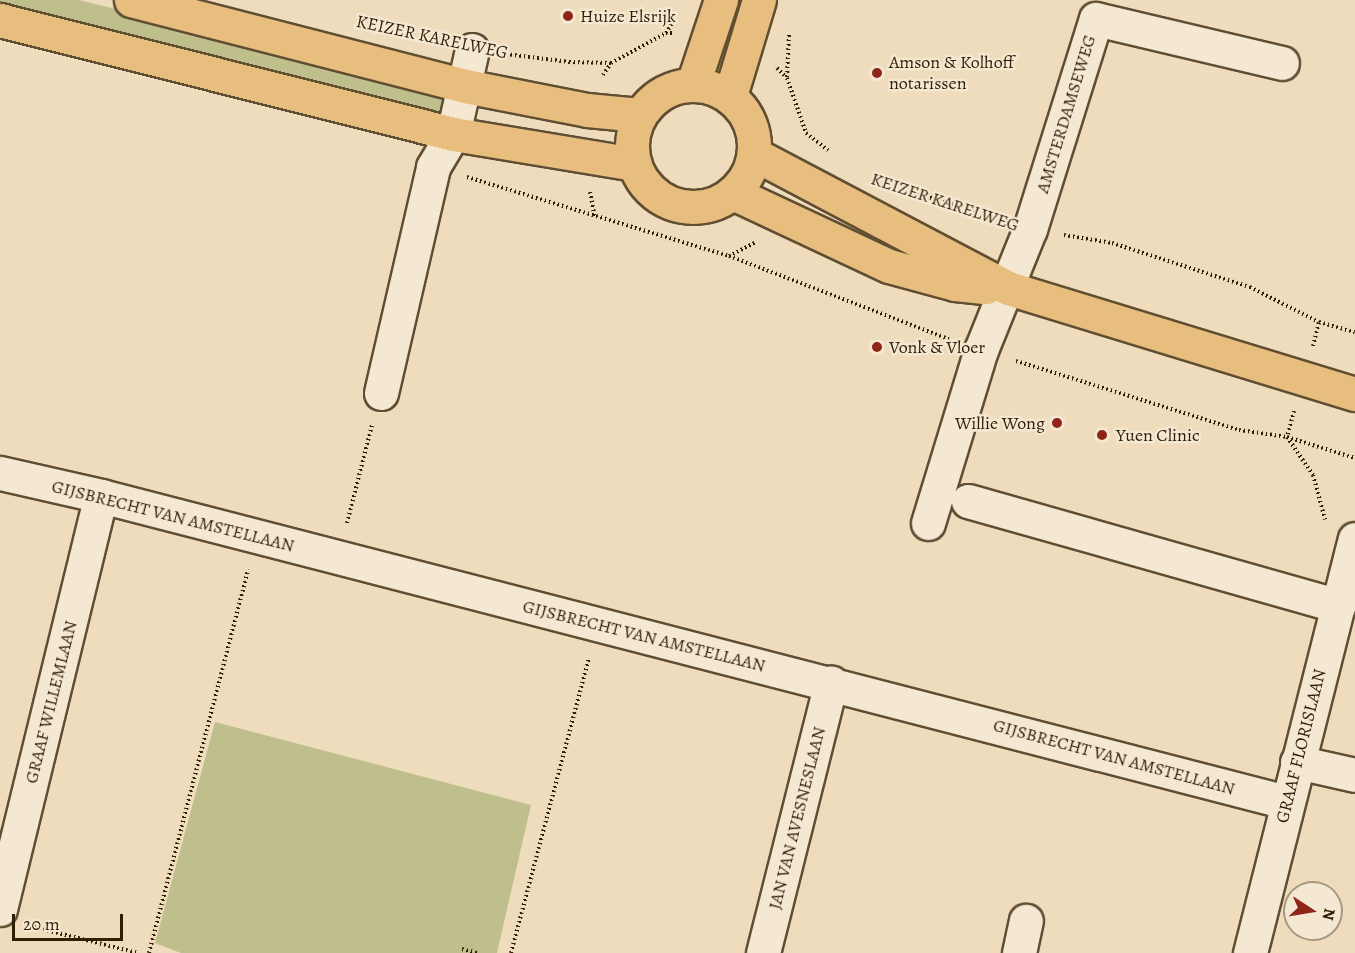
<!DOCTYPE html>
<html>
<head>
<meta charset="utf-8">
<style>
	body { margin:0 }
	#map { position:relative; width:1355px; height:953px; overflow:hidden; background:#efdcbc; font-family:Alegreya,serif }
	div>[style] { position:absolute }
	.green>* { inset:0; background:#bebf8d }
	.path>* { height:4px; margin-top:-2px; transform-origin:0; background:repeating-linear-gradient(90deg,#311f05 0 1.5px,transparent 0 4.5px) }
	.roads { filter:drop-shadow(2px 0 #604e33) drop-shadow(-2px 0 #604e33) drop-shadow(0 2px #604e33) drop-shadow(0 -2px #604e33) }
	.minor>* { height:33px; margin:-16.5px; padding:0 16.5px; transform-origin:16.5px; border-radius:16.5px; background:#f5e8d3 }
	.major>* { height:33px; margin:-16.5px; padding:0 16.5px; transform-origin:16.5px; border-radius:16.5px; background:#e8be7e }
	.major>.ring { margin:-16.5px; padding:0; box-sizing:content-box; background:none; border:33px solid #e8be7e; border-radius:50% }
	.dots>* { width:16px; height:16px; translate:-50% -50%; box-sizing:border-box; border:3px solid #f5e8d3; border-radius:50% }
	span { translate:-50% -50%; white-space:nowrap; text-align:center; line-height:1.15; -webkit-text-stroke:4.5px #f5e8d3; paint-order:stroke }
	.poi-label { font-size:18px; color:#311f05 }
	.left { translate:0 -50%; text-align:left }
	.right { translate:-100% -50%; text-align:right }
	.street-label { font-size:18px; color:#311f05 }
	.north { position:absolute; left:1283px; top:881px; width:60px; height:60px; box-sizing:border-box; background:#f5e8d3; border:2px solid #a79881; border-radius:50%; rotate:102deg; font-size:16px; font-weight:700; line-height:24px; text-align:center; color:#311f05 }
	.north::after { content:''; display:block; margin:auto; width:21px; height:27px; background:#8f2418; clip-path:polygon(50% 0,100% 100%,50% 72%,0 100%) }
	.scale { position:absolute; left:12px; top:914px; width:111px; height:27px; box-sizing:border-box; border:3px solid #311f05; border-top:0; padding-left:8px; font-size:18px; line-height:21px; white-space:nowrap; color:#311f05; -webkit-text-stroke:4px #f5e8d3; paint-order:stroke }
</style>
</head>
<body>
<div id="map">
	<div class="green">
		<div style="clip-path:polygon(0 0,79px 0,447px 90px,440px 121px,0 6px)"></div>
		<div style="clip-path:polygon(215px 722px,531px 805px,497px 953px,181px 953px,155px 943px)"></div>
	</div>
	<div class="path">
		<div style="left:666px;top:33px;width:15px;rotate:-58deg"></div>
		<div style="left:506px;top:54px;width:64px;rotate:7.2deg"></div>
		<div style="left:569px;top:62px;width:42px;rotate:1.4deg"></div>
		<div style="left:611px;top:63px;width:63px;rotate:-28.6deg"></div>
		<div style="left:666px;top:33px;width:7px"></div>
		<div style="left:777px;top:68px;width:14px;rotate:45deg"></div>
		<div style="left:787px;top:78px;width:58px;rotate:70.9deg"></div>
		<div style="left:806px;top:133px;width:28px;rotate:38deg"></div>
		<div style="left:603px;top:75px;width:14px;rotate:-56deg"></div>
		<div style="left:787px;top:77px;width:43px;rotate:-87.3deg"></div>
		<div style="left:467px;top:177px;width:274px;rotate:16.8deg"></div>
		<div style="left:729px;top:256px;width:235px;rotate:20.7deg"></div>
		<div style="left:900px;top:188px;width:101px;rotate:17.4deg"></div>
		<div style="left:590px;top:192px;width:25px;rotate:79deg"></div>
		<div style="left:1064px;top:235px;width:49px;rotate:9.5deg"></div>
		<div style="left:1112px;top:243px;width:145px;rotate:17.7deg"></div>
		<div style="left:1250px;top:287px;width:77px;rotate:26.9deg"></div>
		<div style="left:1319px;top:322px;width:37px;rotate:16deg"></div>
		<div style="left:729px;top:256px;width:29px;rotate:-27deg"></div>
		<div style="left:1313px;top:346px;width:25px;rotate:-76deg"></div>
		<div style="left:1016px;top:361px;width:233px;rotate:17.2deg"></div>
		<div style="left:1239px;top:430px;width:49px;rotate:8.3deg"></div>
		<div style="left:1287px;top:437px;width:71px;rotate:17.2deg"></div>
		<div style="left:1294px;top:411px;width:27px;rotate:105deg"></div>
		<div style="left:1287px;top:437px;width:46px;rotate:55.6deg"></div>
		<div style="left:1313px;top:475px;width:46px;rotate:74.7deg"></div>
		<div style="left:347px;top:523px;width:101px;rotate:-75.7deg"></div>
		<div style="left:30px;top:926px;width:111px;rotate:14deg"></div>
		<div style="left:462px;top:949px;width:16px;rotate:14deg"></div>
		<div style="left:149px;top:953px;width:396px;rotate:-75.5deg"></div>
		<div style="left:511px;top:953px;width:305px;rotate:-75.2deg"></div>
	</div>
	<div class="roads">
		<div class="minor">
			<div style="left:381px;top:393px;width:232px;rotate:-77deg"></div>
			<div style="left:433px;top:167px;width:39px;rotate:-59deg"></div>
			<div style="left:453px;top:134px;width:86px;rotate:-77.3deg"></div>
			<div style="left:0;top:473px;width:104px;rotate:12.8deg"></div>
			<div style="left:101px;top:496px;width:1224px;rotate:14.48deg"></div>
			<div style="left:968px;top:501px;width:385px;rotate:15.8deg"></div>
			<div style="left:928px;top:523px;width:181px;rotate:-73deg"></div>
			<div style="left:981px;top:350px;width:131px;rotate:-68deg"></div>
			<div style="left:1030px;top:229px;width:220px;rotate:-72.6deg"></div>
			<div style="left:1096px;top:19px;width:191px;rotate:13.3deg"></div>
			<div style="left:1297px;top:762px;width:59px;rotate:12.6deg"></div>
			<div style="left:0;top:909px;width:425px;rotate:-76.3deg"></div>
			<div style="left:763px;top:953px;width:279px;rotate:-75.9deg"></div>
			<div style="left:1019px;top:953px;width:33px;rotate:-78deg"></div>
			<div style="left:1250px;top:953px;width:427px;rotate:-75.8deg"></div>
		</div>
		<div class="major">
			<div style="left:131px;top:0;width:345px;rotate:14.4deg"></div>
			<div style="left:465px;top:86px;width:124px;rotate:11.1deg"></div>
			<div style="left:587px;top:110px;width:53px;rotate:5.4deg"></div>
			<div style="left:0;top:20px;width:467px;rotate:14.1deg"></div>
			<div style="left:453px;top:134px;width:184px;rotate:9.4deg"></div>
			<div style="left:693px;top:84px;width:89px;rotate:-71.6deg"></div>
			<div class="ring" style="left:632px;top:85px;width:89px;height:89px"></div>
			<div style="left:730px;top:96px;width:100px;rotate:-73.2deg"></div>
			<div style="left:754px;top:154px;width:287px;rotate:27.8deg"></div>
			<div style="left:1008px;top:288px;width:363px;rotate:17deg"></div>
			<div style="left:733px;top:193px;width:172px;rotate:25.1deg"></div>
			<div style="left:889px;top:266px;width:68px;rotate:15.3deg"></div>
			<div style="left:955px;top:284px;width:31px;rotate:6deg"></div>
		</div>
	</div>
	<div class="dots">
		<div style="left:568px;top:16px;background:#8f2418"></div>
		<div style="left:877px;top:73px;background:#8f2418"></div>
		<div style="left:877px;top:347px;background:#8f2418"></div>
		<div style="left:1057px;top:423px;background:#8f2418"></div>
		<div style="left:1102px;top:435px;background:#8f2418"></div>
	</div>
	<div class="poi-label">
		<span class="left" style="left:580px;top:16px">Huize Elsrijk</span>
		<span class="left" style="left:889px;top:73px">Amson &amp; Kolhoff<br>notarissen</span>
		<span class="left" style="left:889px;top:347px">Vonk &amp; Vloer</span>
		<span class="right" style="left:1045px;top:423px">Willie Wong</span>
		<span class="left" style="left:1116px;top:435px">Yuen Clinic</span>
	</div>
	<div class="street-label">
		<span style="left:432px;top:37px;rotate:12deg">KEIZER KARELWEG</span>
		<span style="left:1066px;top:114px;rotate:-73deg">AMSTERDAMSEWEG</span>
		<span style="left:945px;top:202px;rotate:18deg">KEIZER KARELWEG</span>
		<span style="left:173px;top:516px;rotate:14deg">GIJSBRECHT VAN AMSTELLAAN</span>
		<span style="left:644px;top:636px;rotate:14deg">GIJSBRECHT VAN AMSTELLAAN</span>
		<span style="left:51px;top:702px;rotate:-76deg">GRAAF WILLEMLAAN</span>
		<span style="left:1301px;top:746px;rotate:-76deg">GRAAF FLORISLAAN</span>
		<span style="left:1114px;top:757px;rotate:15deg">GIJSBRECHT VAN AMSTELLAAN</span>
		<span style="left:797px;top:818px;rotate:-76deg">JAN VAN AVESNESLAAN</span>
	</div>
	<div class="north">N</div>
	<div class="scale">20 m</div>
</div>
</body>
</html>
